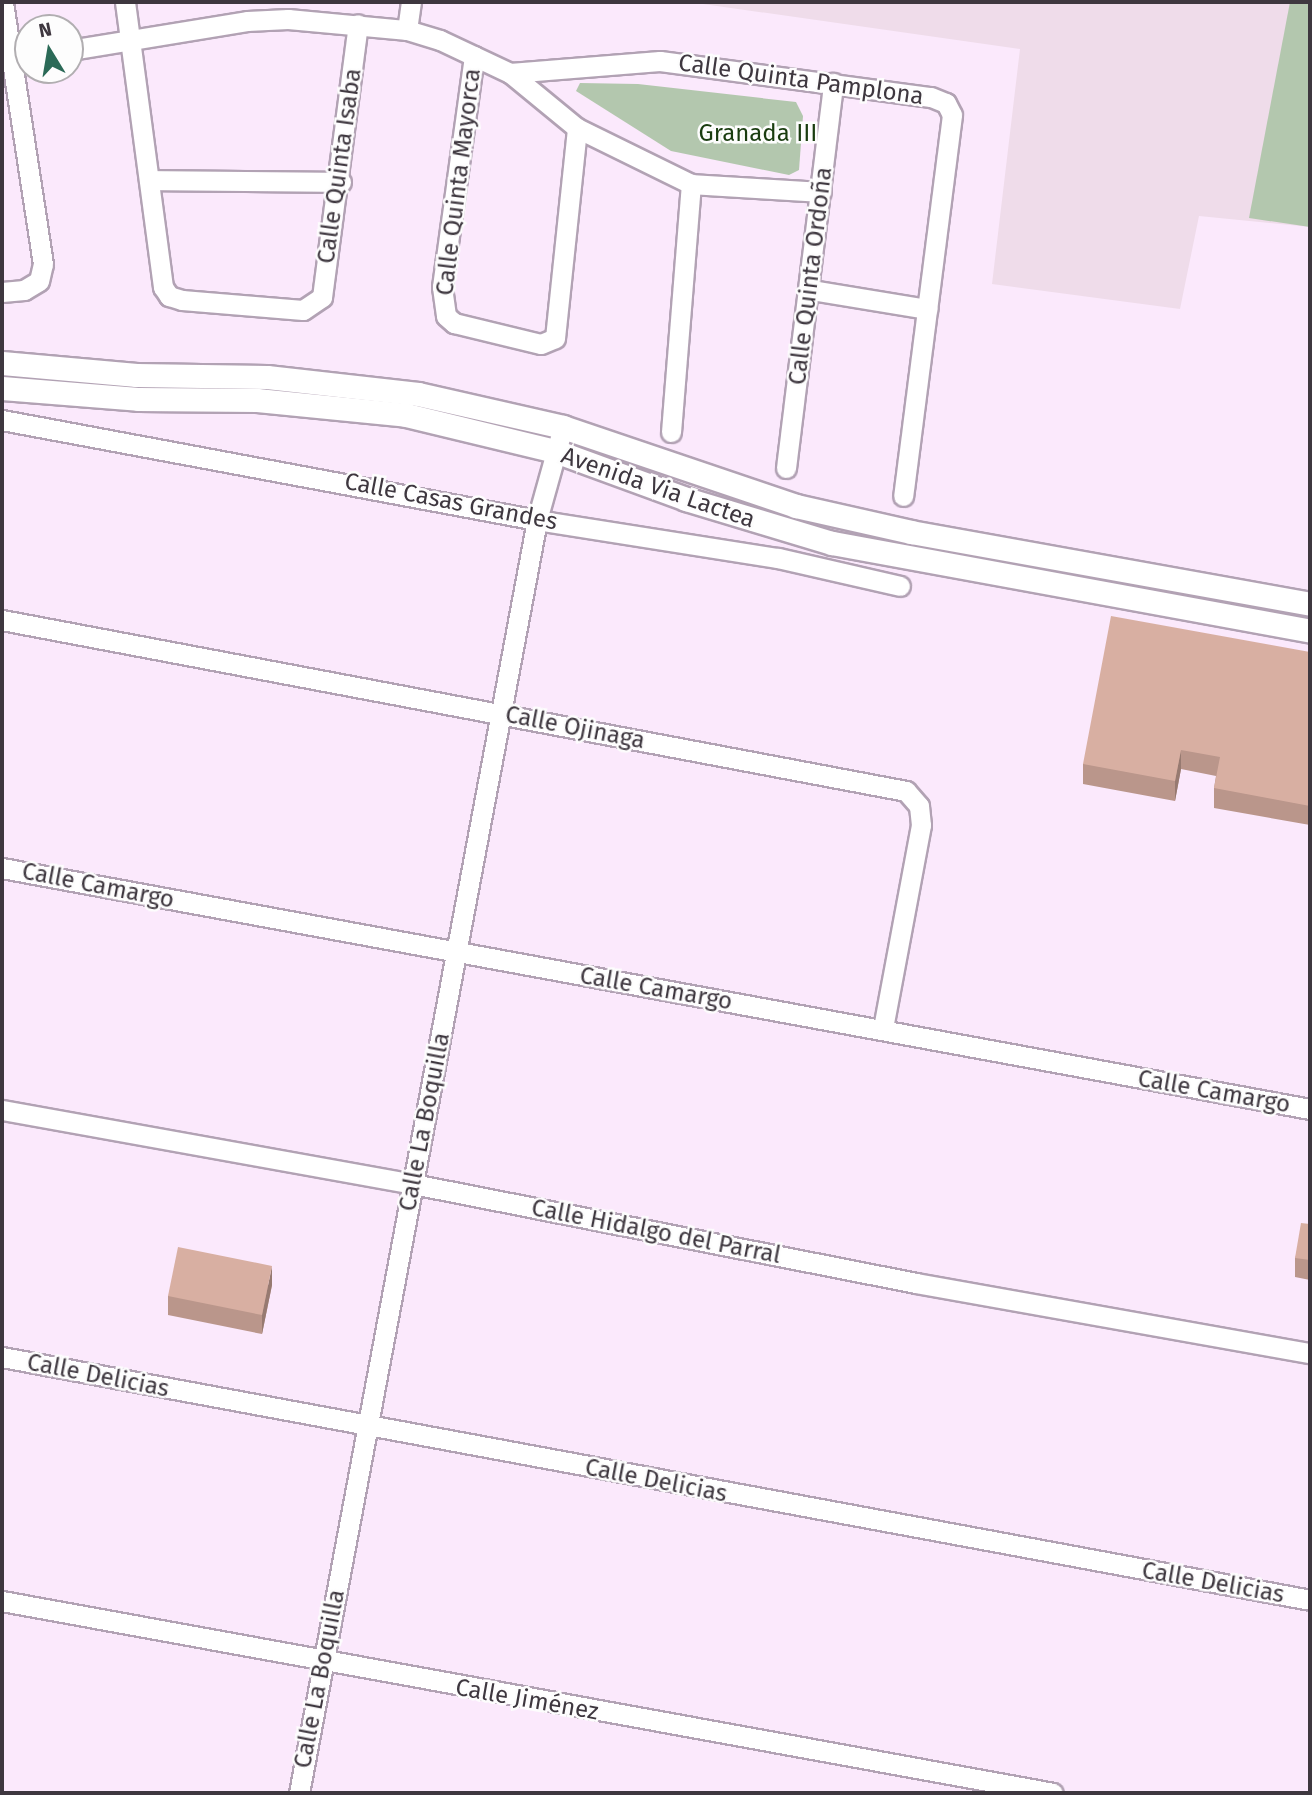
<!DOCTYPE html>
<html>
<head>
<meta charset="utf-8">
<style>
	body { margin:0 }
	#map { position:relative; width:1312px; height:1795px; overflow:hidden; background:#fbe9fc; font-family:"Fira Sans",sans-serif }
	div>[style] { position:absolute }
	.industrial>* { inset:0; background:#efdcea }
	.green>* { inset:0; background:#b3c7ae }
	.roads { filter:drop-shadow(2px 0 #b2a2b4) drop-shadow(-2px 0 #b2a2b4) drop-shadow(0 2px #b2a2b4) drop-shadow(0 -2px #b2a2b4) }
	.minor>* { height:19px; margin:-9.5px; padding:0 9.5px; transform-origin:9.5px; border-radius:9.5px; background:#fff }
	.major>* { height:23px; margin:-11.5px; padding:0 11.5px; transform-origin:11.5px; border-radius:11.5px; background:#fff }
	.wall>* { inset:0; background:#ba968b }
	.shaded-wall>* { inset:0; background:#977a71 }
	.building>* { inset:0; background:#d8afa2 }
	span { translate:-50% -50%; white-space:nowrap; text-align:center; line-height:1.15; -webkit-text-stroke:5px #fdfdfd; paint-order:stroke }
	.street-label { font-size:24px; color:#3e373f }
	.park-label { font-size:24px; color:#193c0f }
	.frame { position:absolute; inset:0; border:4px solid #3e373f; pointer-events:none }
	.north { position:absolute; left:14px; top:14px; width:70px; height:70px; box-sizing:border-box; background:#fdfdfd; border:2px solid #b1aeb1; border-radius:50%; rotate:349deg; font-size:19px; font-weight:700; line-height:28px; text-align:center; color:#3e373f }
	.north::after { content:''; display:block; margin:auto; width:24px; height:32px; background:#2b6a57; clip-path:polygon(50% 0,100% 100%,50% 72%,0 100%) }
</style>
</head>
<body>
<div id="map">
	<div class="industrial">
		<div style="clip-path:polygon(689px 2px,1310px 2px,1310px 227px,1199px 216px,1180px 309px,992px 284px,1020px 49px)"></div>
	</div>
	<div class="green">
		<div style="clip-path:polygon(1290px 2px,1310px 2px,1310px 227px,1249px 218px)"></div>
		<div style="clip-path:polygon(580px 83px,638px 84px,796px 102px,803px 116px,799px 170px,789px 175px,671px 151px,576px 91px)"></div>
	</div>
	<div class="roads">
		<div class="minor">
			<div style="left:125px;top:2px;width:288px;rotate:82.4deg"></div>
			<div style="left:163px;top:287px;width:11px;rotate:56deg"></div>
			<div style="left:169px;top:296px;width:14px;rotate:17deg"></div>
			<div style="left:182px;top:300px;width:121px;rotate:4.7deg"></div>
			<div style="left:303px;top:310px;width:23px;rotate:-34deg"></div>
			<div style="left:322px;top:297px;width:275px;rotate:-82.5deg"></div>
			<div style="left:407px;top:30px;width:28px;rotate:-82deg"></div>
			<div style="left:70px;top:50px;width:179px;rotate:-9.3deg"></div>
			<div style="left:247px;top:21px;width:41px;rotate:-2.8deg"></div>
			<div style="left:288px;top:19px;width:120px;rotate:5.3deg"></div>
			<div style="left:407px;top:30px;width:34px;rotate:17deg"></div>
			<div style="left:440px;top:40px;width:77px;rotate:25.2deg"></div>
			<div style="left:510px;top:73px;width:87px;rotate:39.4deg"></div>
			<div style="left:577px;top:128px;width:127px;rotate:26.2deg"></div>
			<div style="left:691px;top:184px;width:130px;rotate:3.5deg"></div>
			<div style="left:474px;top:56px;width:233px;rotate:97.9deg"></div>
			<div style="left:442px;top:287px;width:29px;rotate:82deg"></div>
			<div style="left:446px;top:316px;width:11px;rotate:41deg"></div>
			<div style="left:454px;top:323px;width:89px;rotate:13.6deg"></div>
			<div style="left:541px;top:344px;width:15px;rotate:-23deg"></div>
			<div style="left:555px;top:338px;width:211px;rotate:-84deg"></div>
			<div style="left:510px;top:73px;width:150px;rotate:-4.6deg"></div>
			<div style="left:660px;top:61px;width:273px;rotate:7.6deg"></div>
			<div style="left:931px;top:97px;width:16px;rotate:22deg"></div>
			<div style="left:946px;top:103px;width:13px;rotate:63deg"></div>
			<div style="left:952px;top:115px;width:384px;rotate:97.3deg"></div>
			<div style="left:149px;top:180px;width:192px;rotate:0.6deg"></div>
			<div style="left:811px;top:290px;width:118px;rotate:9.3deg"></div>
			<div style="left:2px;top:292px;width:22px;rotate:-5deg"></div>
			<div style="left:24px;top:290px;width:17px;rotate:-31deg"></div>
			<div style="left:39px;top:281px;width:17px;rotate:-77deg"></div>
			<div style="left:43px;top:264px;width:265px;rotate:-98.7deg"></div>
			<div style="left:2px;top:420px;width:544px;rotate:10.59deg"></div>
			<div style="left:537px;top:520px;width:244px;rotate:9deg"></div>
			<div style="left:778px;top:558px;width:125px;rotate:12.9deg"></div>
			<div style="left:671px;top:432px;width:249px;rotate:-85.4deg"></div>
			<div style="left:786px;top:468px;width:388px;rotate:-83deg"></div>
			<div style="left:2px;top:620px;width:920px;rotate:10.71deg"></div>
			<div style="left:906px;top:791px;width:20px;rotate:49deg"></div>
			<div style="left:919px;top:806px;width:19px;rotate:84deg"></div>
			<div style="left:921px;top:825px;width:208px;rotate:100.6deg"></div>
			<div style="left:2px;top:868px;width:1330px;rotate:10.44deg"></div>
			<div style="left:2px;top:1110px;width:418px;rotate:10.2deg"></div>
			<div style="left:413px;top:1184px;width:513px;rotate:11.13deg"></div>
			<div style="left:916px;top:1283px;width:400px;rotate:10.1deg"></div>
			<div style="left:2px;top:1357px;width:1330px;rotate:10.52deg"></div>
			<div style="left:2px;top:1601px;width:1068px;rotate:10.35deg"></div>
			<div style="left:299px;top:1793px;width:1295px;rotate:-79.41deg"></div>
			<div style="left:537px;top:520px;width:97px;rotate:-74.4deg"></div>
		</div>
		<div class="major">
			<div style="left:2px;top:363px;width:135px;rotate:5.1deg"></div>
			<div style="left:136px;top:375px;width:131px;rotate:0.9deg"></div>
			<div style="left:267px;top:377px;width:152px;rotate:6.4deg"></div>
			<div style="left:418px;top:394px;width:149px;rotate:12.8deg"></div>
			<div style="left:563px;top:427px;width:246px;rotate:18.7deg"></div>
			<div style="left:796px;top:506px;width:118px;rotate:12.7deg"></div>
			<div style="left:911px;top:532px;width:405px;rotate:10.2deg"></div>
			<div style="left:2px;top:388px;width:136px;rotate:4.6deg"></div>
			<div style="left:138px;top:399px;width:119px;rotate:0.5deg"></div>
			<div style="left:257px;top:400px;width:150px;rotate:5.7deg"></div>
			<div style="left:406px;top:415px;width:153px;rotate:13.6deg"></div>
			<div style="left:555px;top:451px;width:140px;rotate:20.1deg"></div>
			<div style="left:686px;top:499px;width:152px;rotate:16.8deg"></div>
			<div style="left:832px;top:543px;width:486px;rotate:10.4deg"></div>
		</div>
	</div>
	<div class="wall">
		<div style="clip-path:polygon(1310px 652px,1310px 825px,1214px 808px,1214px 788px,1216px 776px,1181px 769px,1175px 801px,1083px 784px,1083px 764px)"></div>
		<div style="clip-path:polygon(1310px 1224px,1310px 1280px,1295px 1277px,1295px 1258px)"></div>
		<div style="clip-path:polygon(272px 1285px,262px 1334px,168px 1315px,168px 1296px)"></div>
	</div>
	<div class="shaded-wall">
		<div style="clip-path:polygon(1181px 750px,1181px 769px,1175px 801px,1175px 781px)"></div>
		<div style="clip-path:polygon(272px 1266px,272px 1285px,262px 1334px,262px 1315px)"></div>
	</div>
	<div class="building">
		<div style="clip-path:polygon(1111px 616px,1310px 652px,1310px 806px,1214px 788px,1220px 757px,1181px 750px,1175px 781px,1083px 764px)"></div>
		<div style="clip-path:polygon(1301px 1223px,1310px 1224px,1310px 1260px,1295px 1258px)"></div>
		<div style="clip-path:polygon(178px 1247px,272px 1266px,262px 1315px,168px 1296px)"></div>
	</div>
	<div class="street-label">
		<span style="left:801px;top:80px;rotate:8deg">Calle Quinta Pamplona</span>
		<span style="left:340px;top:166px;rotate:-82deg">Calle Quinta Isaba</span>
		<span style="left:459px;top:182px;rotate:-83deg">Calle Quinta Mayorca</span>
		<span style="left:811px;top:276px;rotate:-83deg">Calle Quinta Ordoña</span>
		<span style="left:658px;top:488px;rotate:19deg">Avenida Via Lactea</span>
		<span style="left:451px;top:502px;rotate:11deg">Calle Casas Grandes</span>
		<span style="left:575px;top:728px;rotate:11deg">Calle Ojinaga</span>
		<span style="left:98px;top:886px;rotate:11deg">Calle Camargo</span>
		<span style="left:656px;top:989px;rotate:10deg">Calle Camargo</span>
		<span style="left:1214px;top:1092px;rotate:10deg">Calle Camargo</span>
		<span style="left:425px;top:1122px;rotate:-79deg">Calle La Boquilla</span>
		<span style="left:656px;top:1232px;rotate:11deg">Calle Hidalgo del Parral</span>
		<span style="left:98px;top:1376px;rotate:11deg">Calle Delicias</span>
		<span style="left:656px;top:1481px;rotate:11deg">Calle Delicias</span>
		<span style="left:1213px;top:1583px;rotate:10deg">Calle Delicias</span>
		<span style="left:320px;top:1679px;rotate:-79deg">Calle La Boquilla</span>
		<span style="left:527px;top:1700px;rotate:10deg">Calle Jiménez</span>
	</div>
	<div class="park-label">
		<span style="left:758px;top:134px">Granada III</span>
	</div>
	<div class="frame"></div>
	<div class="north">N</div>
</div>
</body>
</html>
